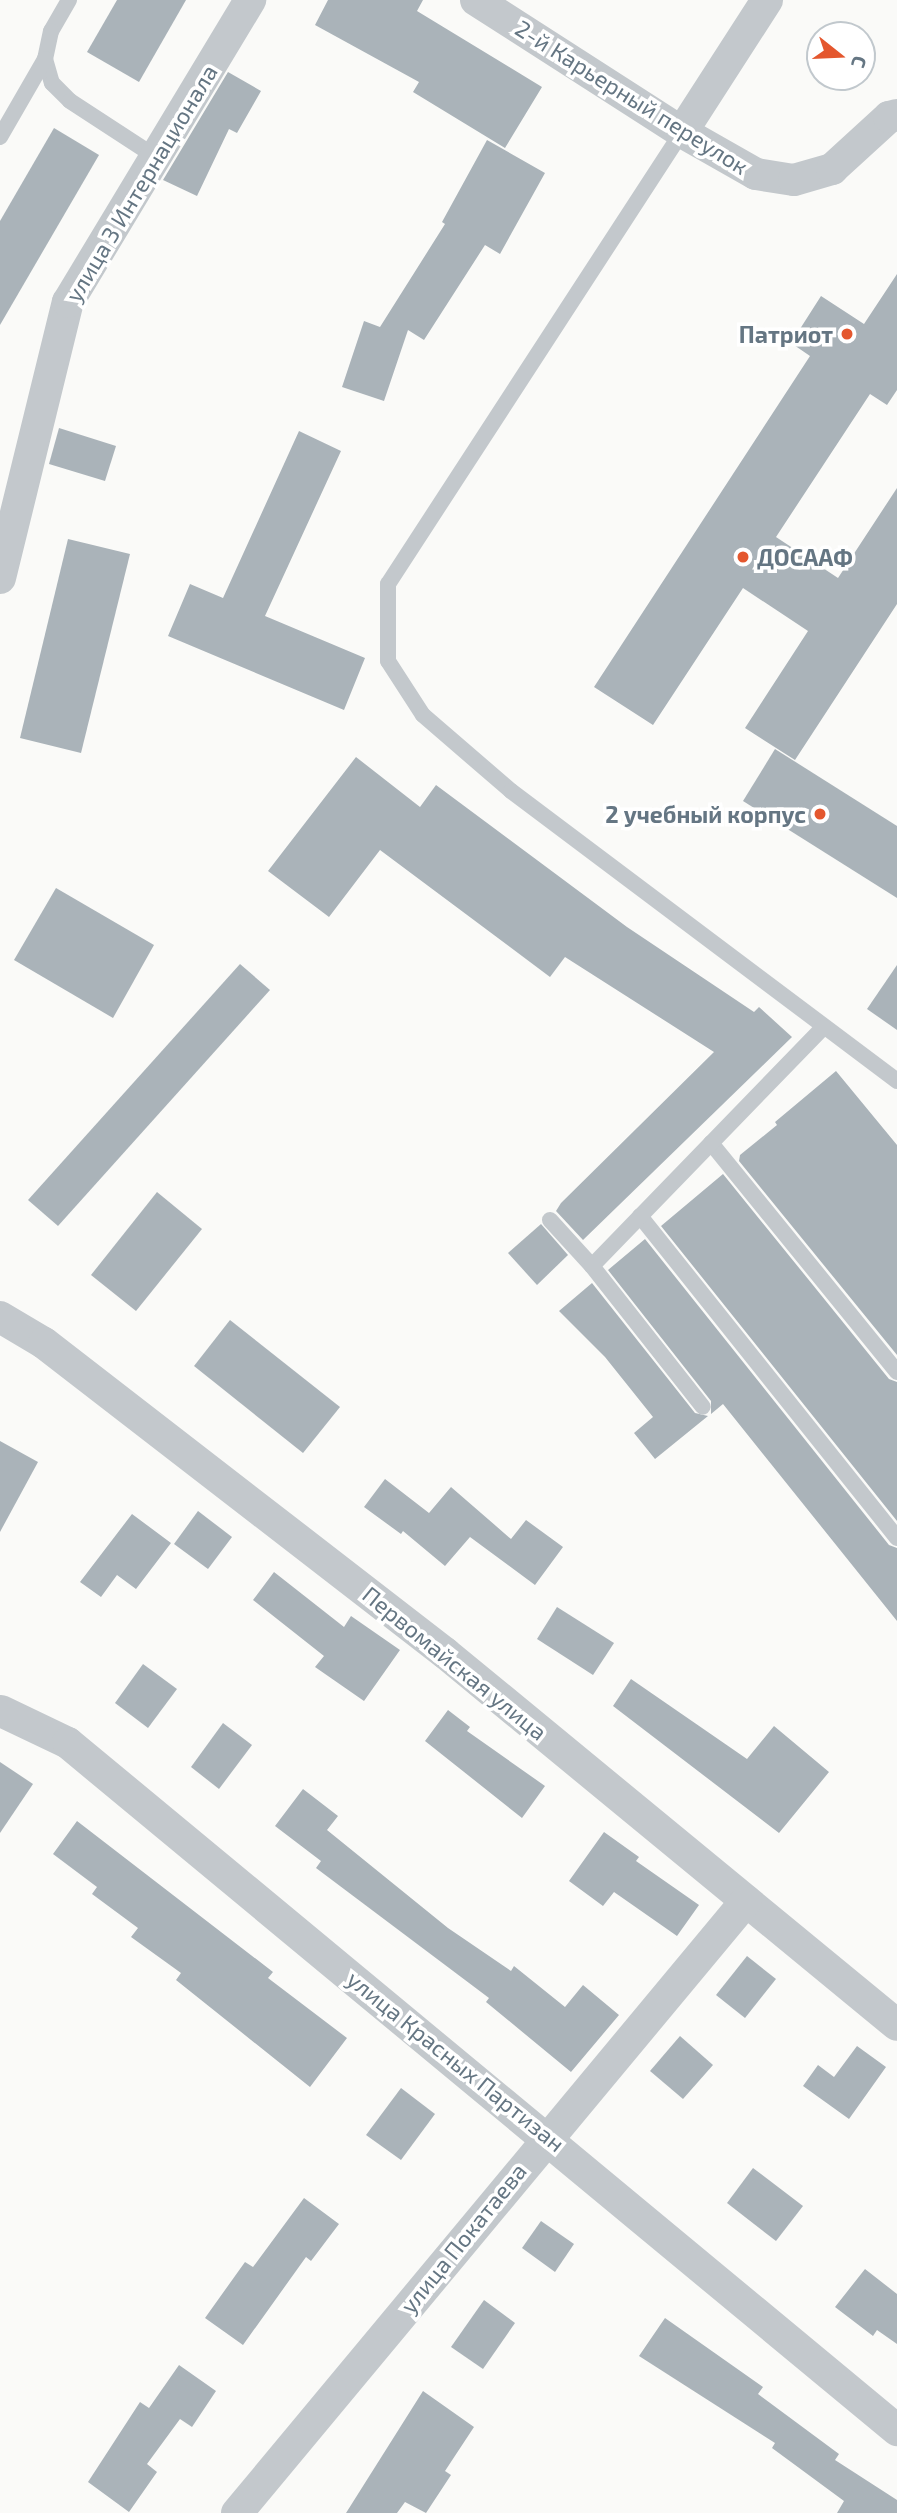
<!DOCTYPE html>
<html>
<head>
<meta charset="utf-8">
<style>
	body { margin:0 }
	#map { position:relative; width:897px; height:2513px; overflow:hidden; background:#fafaf8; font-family:"Exo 2",sans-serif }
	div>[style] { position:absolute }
	.building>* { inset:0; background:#aab3b9 }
	.service>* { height:16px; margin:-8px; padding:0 8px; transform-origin:8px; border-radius:8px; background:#c3c8cc }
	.minor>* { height:32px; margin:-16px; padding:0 16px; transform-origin:16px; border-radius:16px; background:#c3c8cc }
	.dots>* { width:19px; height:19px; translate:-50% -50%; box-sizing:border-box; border:4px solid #fff; border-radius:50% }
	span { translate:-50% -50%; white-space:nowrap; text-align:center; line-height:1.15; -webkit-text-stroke:7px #fff; paint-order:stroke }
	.street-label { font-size:23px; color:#657683 }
	.poi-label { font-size:23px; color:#657683; font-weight:700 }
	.right { translate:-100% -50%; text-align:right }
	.left { translate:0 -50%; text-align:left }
	.north { position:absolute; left:806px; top:21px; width:70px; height:70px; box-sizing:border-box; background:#fff; border:2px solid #c1c8cd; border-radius:50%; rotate:108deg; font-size:19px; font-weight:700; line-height:28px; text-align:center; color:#657683 }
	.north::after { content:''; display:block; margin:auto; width:24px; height:32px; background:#e4572e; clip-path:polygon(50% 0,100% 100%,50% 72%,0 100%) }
</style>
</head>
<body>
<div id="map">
	<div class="building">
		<div style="clip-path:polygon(117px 0,186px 0,139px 82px,87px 52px)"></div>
		<div style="clip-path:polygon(328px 0,423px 0,417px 11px,542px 87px,505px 148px,413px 92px,419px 82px,315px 25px)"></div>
		<div style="clip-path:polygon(228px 72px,261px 91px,237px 133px,229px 129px,197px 196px,163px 180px)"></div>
		<div style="clip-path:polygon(54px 128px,99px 155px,0 325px,0 221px)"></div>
		<div style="clip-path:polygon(487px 140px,545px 173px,500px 254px,485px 245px,424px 340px,408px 330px,384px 401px,342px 387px,364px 321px,380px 327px,445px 224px,442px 222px)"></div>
		<div style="clip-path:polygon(897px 274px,897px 390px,887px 405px,870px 394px,776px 537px,838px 578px,897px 488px,897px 604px,795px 760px,745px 728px,808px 631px,743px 588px,653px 725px,594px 687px,810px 356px,791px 343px,821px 296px,864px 324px)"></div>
		<div style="clip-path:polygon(59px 428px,116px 446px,105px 481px,49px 464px)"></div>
		<div style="clip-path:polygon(299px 431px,341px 451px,265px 616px,365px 658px,344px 710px,168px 636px,190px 584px,223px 598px)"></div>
		<div style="clip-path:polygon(68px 539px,130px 554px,81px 753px,20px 738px)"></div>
		<div style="clip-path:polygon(775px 749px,897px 826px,897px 898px,743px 801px)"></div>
		<div style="clip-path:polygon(356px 757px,420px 807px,436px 785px,627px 927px,754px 1012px,759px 1007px,792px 1037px,583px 1240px,556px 1211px,561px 1203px,714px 1052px,565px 957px,550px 977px,380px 850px,329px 917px,268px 871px)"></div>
		<div style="clip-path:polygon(56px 888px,154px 945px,113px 1018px,14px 960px)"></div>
		<div style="clip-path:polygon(240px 964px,270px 990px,58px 1226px,28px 1200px)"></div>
		<div style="clip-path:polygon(897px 965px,897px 1030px,867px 1009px)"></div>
		<div style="clip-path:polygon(836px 1071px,897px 1145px,897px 1355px,739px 1161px,740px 1155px,777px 1125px,775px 1122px)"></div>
		<div style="clip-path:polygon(723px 1174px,889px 1379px,897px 1382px,897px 1521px,661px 1226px)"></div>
		<div style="clip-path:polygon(157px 1192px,202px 1229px,136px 1311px,91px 1275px)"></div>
		<div style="clip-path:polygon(541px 1224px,568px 1255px,537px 1285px,508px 1253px)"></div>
		<div style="clip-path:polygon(645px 1239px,889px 1545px,897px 1548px,897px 1621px,723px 1404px,711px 1414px,711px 1401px,608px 1270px)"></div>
		<div style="clip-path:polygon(592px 1283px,695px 1413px,708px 1416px,655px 1459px,634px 1433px,653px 1417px,605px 1357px,559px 1311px)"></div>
		<div style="clip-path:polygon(230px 1320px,340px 1407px,303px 1453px,194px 1366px)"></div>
		<div style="clip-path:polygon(0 1441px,38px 1462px,0 1532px)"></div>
		<div style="clip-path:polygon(385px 1479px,429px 1513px,451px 1487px,511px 1539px,526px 1520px,563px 1547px,535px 1585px,470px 1537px,445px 1566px,403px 1531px,401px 1534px,364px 1507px)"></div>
		<div style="clip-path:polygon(198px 1511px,232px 1537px,208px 1569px,174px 1544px)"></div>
		<div style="clip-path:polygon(132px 1514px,171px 1543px,136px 1589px,117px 1575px,101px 1597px,80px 1582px)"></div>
		<div style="clip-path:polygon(274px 1572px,344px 1627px,351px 1616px,400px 1650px,364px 1701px,315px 1667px,324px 1656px,253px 1600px)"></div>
		<div style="clip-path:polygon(557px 1607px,614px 1643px,593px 1675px,537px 1639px)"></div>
		<div style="clip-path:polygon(143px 1664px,177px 1689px,148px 1728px,115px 1703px)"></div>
		<div style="clip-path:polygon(631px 1679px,747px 1759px,774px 1726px,829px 1772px,779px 1833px,613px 1706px)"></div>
		<div style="clip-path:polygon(448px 1710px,470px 1727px,467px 1731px,545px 1786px,522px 1818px,425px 1741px)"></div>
		<div style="clip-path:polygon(223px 1723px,252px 1745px,219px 1789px,191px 1767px)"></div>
		<div style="clip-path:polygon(0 1762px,33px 1784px,0 1833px)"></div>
		<div style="clip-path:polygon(303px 1789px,338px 1816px,327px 1830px,448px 1928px,511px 1971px,514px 1966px,565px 2007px,583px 1985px,619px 2015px,571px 2072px,486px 2002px,489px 1998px,316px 1868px,321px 1861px,275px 1826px)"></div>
		<div style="clip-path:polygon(77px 1821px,273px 1972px,268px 1978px,347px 2038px,310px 2087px,176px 1980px,181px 1973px,131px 1937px,138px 1928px,92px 1894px,97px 1887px,53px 1854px)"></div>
		<div style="clip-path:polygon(604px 1832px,639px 1857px,636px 1861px,699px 1905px,677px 1936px,614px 1892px,603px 1906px,569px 1881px)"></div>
		<div style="clip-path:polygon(747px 1956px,776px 1979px,745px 2018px,716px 1995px)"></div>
		<div style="clip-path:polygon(680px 2036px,713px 2065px,683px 2099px,650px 2071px)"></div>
		<div style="clip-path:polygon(857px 2046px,886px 2067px,849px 2119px,803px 2086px,818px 2065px,834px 2077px)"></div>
		<div style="clip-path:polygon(401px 2088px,435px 2114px,401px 2160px,366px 2135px)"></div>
		<div style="clip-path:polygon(753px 2168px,803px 2206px,776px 2241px,727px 2203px)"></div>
		<div style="clip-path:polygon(304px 2198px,339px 2224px,311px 2261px,306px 2257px,243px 2345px,205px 2318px,245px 2262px,253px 2267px)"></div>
		<div style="clip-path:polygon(541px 2221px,574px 2244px,555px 2272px,522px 2248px)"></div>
		<div style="clip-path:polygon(865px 2269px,897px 2294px,897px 2344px,877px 2330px,873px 2336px,835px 2307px)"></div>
		<div style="clip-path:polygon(484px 2300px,515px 2323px,483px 2369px,451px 2347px)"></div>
		<div style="clip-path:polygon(665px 2318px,763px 2387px,758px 2394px,839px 2454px,835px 2460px,897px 2500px,897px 2513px,837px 2513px,844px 2501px,772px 2448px,775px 2443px,639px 2356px)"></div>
		<div style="clip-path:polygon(179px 2365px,216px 2391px,192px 2427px,180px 2419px,147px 2464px,157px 2472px,129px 2512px,88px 2482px,140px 2402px,149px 2408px)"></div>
		<div style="clip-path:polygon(423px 2391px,474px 2427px,445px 2471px,451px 2475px,426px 2513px,405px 2502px,397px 2513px,346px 2513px)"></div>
	</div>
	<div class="service">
		<div style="left:69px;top:0;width:36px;rotate:120deg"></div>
		<div style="left:51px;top:31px;width:29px;rotate:102deg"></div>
		<div style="left:45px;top:59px;width:25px;rotate:74deg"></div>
		<div style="left:52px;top:83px;width:25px;rotate:45deg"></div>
		<div style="left:70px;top:101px;width:103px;rotate:33.1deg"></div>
		<div style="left:682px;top:132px;width:539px;rotate:123.04deg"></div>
		<div style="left:388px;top:584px;width:77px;rotate:90deg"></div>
		<div style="left:388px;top:661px;width:64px;rotate:57.1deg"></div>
		<div style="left:423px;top:715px;width:116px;rotate:40.8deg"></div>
		<div style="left:511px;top:791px;width:483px;rotate:36.9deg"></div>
		<div style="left:0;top:137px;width:90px;rotate:-60deg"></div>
		<div style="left:711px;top:1143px;width:295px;rotate:50.9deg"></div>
		<div style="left:640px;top:1216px;width:412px;rotate:51.4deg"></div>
		<div style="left:550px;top:1220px;width:62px;rotate:47.6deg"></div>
		<div style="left:592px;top:1266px;width:332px;rotate:-45.9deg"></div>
		<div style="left:592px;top:1266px;width:179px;rotate:51.8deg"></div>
	</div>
	<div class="minor">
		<div style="left:476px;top:0;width:245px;rotate:32.7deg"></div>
		<div style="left:682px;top:132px;width:85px;rotate:29.6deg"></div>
		<div style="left:756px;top:174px;width:38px;rotate:9deg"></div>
		<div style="left:794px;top:180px;width:40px;rotate:-16deg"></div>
		<div style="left:832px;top:169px;width:77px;rotate:-42.4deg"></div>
		<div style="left:889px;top:117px;width:8px;rotate:-14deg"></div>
		<div style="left:682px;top:132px;width:157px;rotate:-57.2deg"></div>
		<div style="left:0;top:578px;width:284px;rotate:-76.2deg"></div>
		<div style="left:68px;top:302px;width:353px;rotate:-58.9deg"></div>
		<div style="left:0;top:1317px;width:51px;rotate:30.6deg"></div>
		<div style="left:44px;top:1343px;width:507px;rotate:37.71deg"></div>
		<div style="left:445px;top:1653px;width:585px;rotate:39.45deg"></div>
		<div style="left:1px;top:1711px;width:74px;rotate:25.5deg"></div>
		<div style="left:68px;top:1743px;width:1077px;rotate:39.65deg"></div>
		<div style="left:237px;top:2513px;width:796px;rotate:-50.25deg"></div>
	</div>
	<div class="dots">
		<div style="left:847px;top:334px;background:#e4572e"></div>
		<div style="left:743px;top:557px;background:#e4572e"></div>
		<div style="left:820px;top:814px;background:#e4572e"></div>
	</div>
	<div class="street-label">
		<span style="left:632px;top:97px;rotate:32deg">2-й Карьерный переулок</span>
		<span style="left:141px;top:183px;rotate:-59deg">улица 3 Интернационала</span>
		<span style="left:455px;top:1663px;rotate:39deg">Первомайская улица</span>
		<span style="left:456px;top:2061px;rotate:39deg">улица Красных Партизан</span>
		<span style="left:463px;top:2238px;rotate:-51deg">улица Покатаева</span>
	</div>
	<div class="poi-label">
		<span class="right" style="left:833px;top:334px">Патриот</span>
		<span class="left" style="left:757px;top:557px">ДОСААФ</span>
		<span class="right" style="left:806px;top:814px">2 учебный корпус</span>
	</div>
	<div class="north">С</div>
</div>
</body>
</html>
